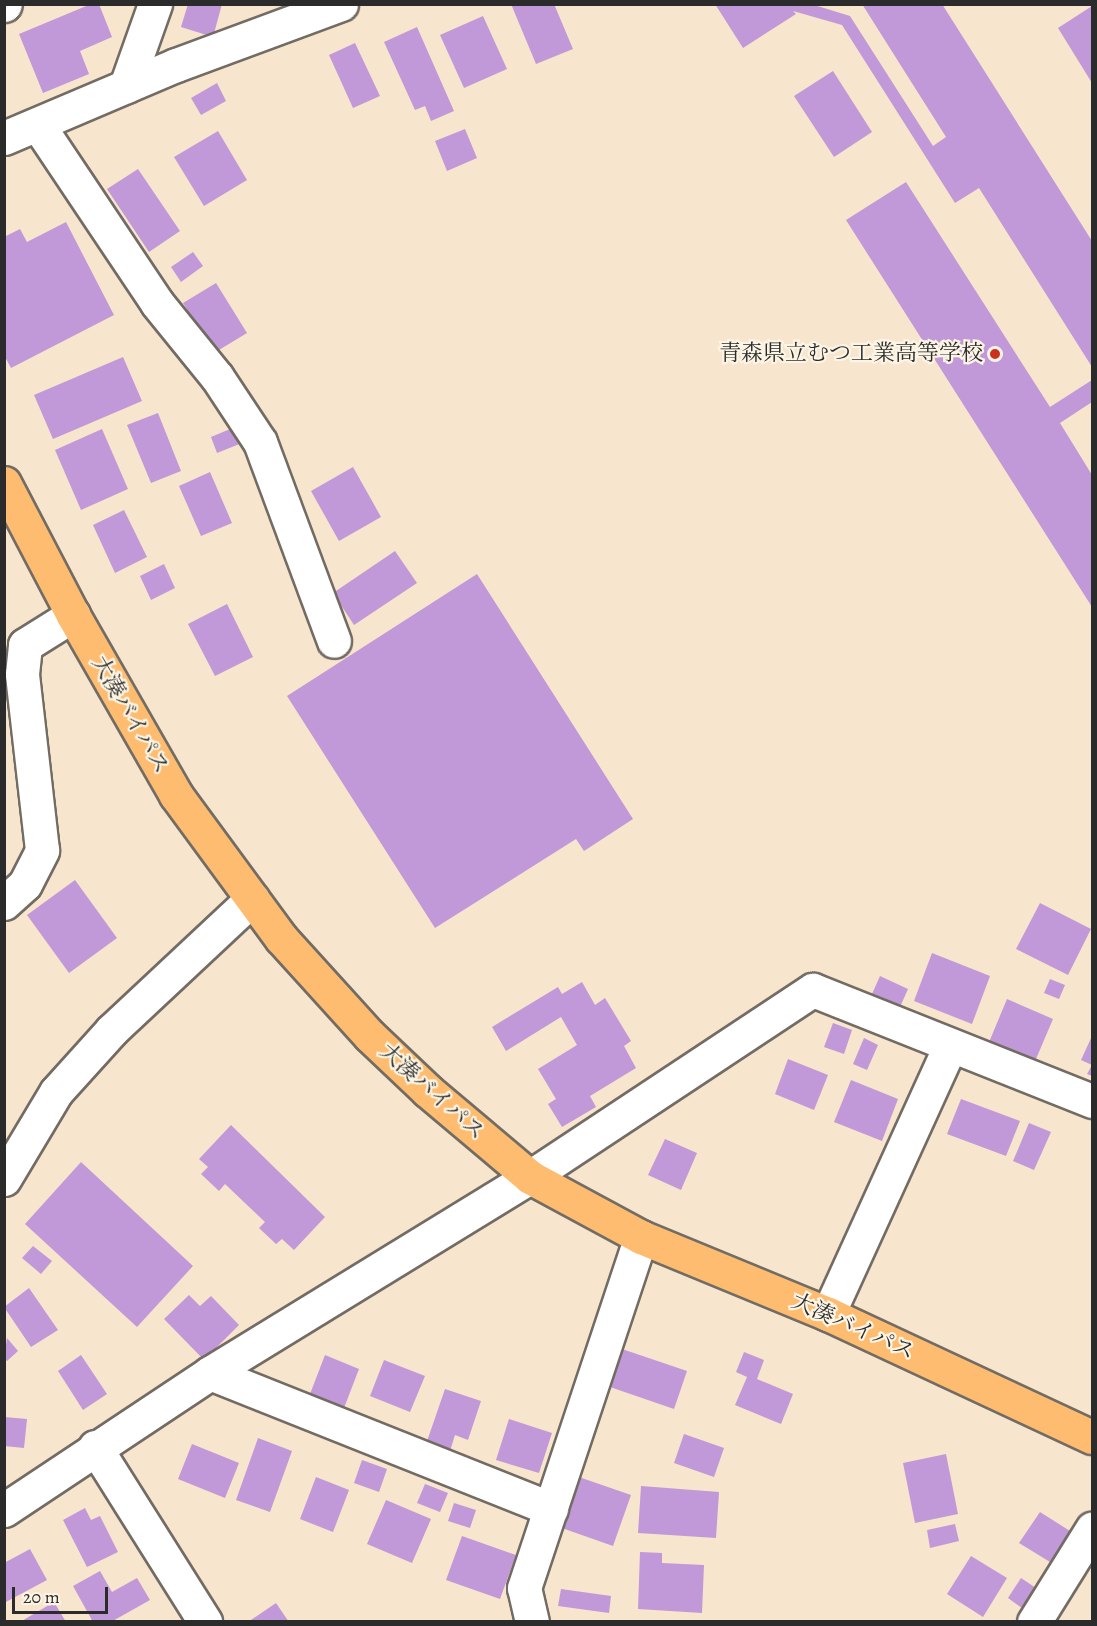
<!DOCTYPE html>
<html>
<head>
<meta charset="utf-8">
<style>
	body { margin:0 }
	#map { position:relative; width:1097px; height:1626px; overflow:hidden; background:#f7e6cd; font-family:Alegreya,"Noto Serif JP",serif }
	div>[style] { position:absolute }
	.building>* { inset:0; background:#c198d8 }
	.roads { filter:drop-shadow(2px 0 #726c64) drop-shadow(-2px 0 #726c64) drop-shadow(0 2px #726c64) drop-shadow(0 -2px #726c64) }
	.minor>* { height:33px; margin:-16.5px; padding:0 16.5px; transform-origin:16.5px; border-radius:16.5px; background:#fff }
	.highway>* { height:33px; margin:-16.5px; padding:0 16.5px; transform-origin:16.5px; border-radius:16.5px; background:#fdbc6f }
	.dots>* { width:16px; height:16px; translate:-50% -50%; box-sizing:border-box; border:3px solid #fcf5e5; border-radius:50% }
	span { translate:-50% -50%; white-space:nowrap; text-align:center; line-height:1.15; -webkit-text-stroke:4.5px #fcf5e5; paint-order:stroke }
	.poi-label { font-size:22px; color:#2b2b2b }
	.right { translate:-100% -50%; text-align:right }
	.street-label { font-size:22px; color:#2b2b2b }
	.frame { position:absolute; inset:0; border:6px solid #2b2b2b; pointer-events:none }
	.scale { position:absolute; left:12px; top:1587px; width:96px; height:27px; box-sizing:border-box; border:3px solid #2b2b2b; border-top:0; padding-left:8px; font-size:18px; line-height:21px; white-space:nowrap; color:#2b2b2b; -webkit-text-stroke:4px #fcf5e5; paint-order:stroke }
</style>
</head>
<body>
<div id="map">
	<div class="building">
		<div style="clip-path:polygon(91px 4px,99px 4px,112px 37px,80px 51px,89px 74px,43px 93px,19px 34px)"></div>
		<div style="clip-path:polygon(188px 4px,222px 4px,213px 37px,181px 27px)"></div>
		<div style="clip-path:polygon(511px 4px,554px 4px,573px 49px,536px 64px)"></div>
		<div style="clip-path:polygon(715px 4px,811px 4px,850px 16px,933px 146px,946px 137px,862px 4px,942px 4px,1092px 241px,1092px 367px,979px 188px,955px 203px,842px 25px,793px 11px,796px 14px,743px 48px)"></div>
		<div style="clip-path:polygon(1092px 6px,1092px 83px,1058px 28px)"></div>
		<div style="clip-path:polygon(483px 16px,507px 69px,464px 88px,440px 35px)"></div>
		<div style="clip-path:polygon(417px 27px,454px 111px,431px 121px,425px 106px,415px 110px,384px 42px)"></div>
		<div style="clip-path:polygon(355px 43px,380px 96px,353px 108px,329px 55px)"></div>
		<div style="clip-path:polygon(833px 71px,872px 132px,834px 157px,794px 96px)"></div>
		<div style="clip-path:polygon(217px 83px,226px 101px,201px 115px,191px 98px)"></div>
		<div style="clip-path:polygon(465px 129px,477px 158px,447px 171px,435px 141px)"></div>
		<div style="clip-path:polygon(218px 131px,247px 180px,204px 206px,174px 157px)"></div>
		<div style="clip-path:polygon(138px 169px,180px 231px,149px 252px,107px 189px)"></div>
		<div style="clip-path:polygon(906px 182px,1050px 407px,1092px 380px,1092px 402px,1060px 423px,1092px 475px,1092px 607px,846px 220px)"></div>
		<div style="clip-path:polygon(66px 222px,114px 315px,11px 368px,4px 355px,4px 237px,20px 229px,27px 242px)"></div>
		<div style="clip-path:polygon(193px 252px,203px 266px,181px 282px,171px 267px)"></div>
		<div style="clip-path:polygon(216px 283px,247px 333px,214px 353px,183px 303px)"></div>
		<div style="clip-path:polygon(123px 357px,142px 401px,53px 439px,34px 395px)"></div>
		<div style="clip-path:polygon(158px 413px,181px 471px,151px 483px,127px 425px)"></div>
		<div style="clip-path:polygon(235px 427px,242px 443px,217px 453px,211px 437px)"></div>
		<div style="clip-path:polygon(102px 429px,128px 489px,81px 510px,55px 450px)"></div>
		<div style="clip-path:polygon(353px 467px,381px 517px,339px 541px,311px 491px)"></div>
		<div style="clip-path:polygon(210px 472px,232px 523px,201px 536px,179px 486px)"></div>
		<div style="clip-path:polygon(124px 510px,147px 557px,115px 573px,93px 525px)"></div>
		<div style="clip-path:polygon(395px 551px,417px 583px,354px 625px,333px 593px)"></div>
		<div style="clip-path:polygon(164px 564px,175px 588px,151px 600px,140px 576px)"></div>
		<div style="clip-path:polygon(477px 574px,633px 819px,584px 851px,576px 839px,435px 928px,287px 696px)"></div>
		<div style="clip-path:polygon(227px 604px,253px 657px,215px 676px,188px 624px)"></div>
		<div style="clip-path:polygon(75px 880px,117px 938px,69px 973px,27px 915px)"></div>
		<div style="clip-path:polygon(1040px 903px,1091px 929px,1068px 975px,1016px 949px)"></div>
		<div style="clip-path:polygon(932px 953px,990px 976px,972px 1024px,914px 1001px)"></div>
		<div style="clip-path:polygon(880px 976px,908px 989px,900px 1007px,872px 994px)"></div>
		<div style="clip-path:polygon(1050px 979px,1065px 985px,1059px 999px,1044px 993px)"></div>
		<div style="clip-path:polygon(582px 982px,595px 1005px,605px 998px,631px 1041px,624px 1046px,636px 1068px,590px 1096px,596px 1107px,562px 1127px,548px 1104px,556px 1099px,538px 1069px,577px 1045px,561px 1017px,506px 1051px,492px 1027px,558px 987px,562px 994px)"></div>
		<div style="clip-path:polygon(1007px 999px,1053px 1019px,1033px 1066px,987px 1047px)"></div>
		<div style="clip-path:polygon(833px 1023px,852px 1030px,844px 1054px,824px 1047px)"></div>
		<div style="clip-path:polygon(1092px 1036px,1092px 1076px,1087px 1074px,1092px 1065px,1081px 1060px)"></div>
		<div style="clip-path:polygon(864px 1038px,878px 1045px,867px 1070px,853px 1064px)"></div>
		<div style="clip-path:polygon(788px 1059px,828px 1075px,814px 1110px,775px 1094px)"></div>
		<div style="clip-path:polygon(851px 1080px,898px 1099px,882px 1141px,834px 1122px)"></div>
		<div style="clip-path:polygon(961px 1099px,1020px 1121px,1006px 1156px,947px 1134px)"></div>
		<div style="clip-path:polygon(1029px 1123px,1051px 1132px,1034px 1170px,1013px 1161px)"></div>
		<div style="clip-path:polygon(231px 1125px,325px 1217px,294px 1250px,282px 1239px,276px 1244px,259px 1228px,265px 1222px,225px 1184px,219px 1191px,201px 1174px,208px 1167px,199px 1159px)"></div>
		<div style="clip-path:polygon(665px 1139px,697px 1153px,681px 1190px,648px 1175px)"></div>
		<div style="clip-path:polygon(81px 1162px,193px 1266px,137px 1327px,25px 1224px)"></div>
		<div style="clip-path:polygon(33px 1246px,52px 1261px,41px 1274px,22px 1258px)"></div>
		<div style="clip-path:polygon(29px 1288px,58px 1330px,31px 1347px,4px 1307px)"></div>
		<div style="clip-path:polygon(189px 1295px,200px 1306px,211px 1296px,239px 1325px,204px 1360px,164px 1319px)"></div>
		<div style="clip-path:polygon(7px 1338px,18px 1351px,7px 1361px,4px 1359px)"></div>
		<div style="clip-path:polygon(622px 1349px,687px 1371px,674px 1409px,610px 1387px)"></div>
		<div style="clip-path:polygon(744px 1352px,764px 1360px,757px 1379px,793px 1394px,781px 1424px,735px 1405px,747px 1377px,736px 1372px)"></div>
		<div style="clip-path:polygon(81px 1355px,107px 1394px,83px 1410px,58px 1371px)"></div>
		<div style="clip-path:polygon(325px 1355px,359px 1369px,344px 1408px,310px 1394px)"></div>
		<div style="clip-path:polygon(384px 1360px,425px 1376px,410px 1412px,370px 1396px)"></div>
		<div style="clip-path:polygon(445px 1389px,481px 1401px,468px 1440px,455px 1435px,449px 1454px,425px 1447px)"></div>
		<div style="clip-path:polygon(4px 1417px,27px 1419px,24px 1448px,4px 1446px)"></div>
		<div style="clip-path:polygon(509px 1419px,552px 1433px,539px 1473px,496px 1460px)"></div>
		<div style="clip-path:polygon(684px 1434px,724px 1448px,714px 1477px,674px 1463px)"></div>
		<div style="clip-path:polygon(258px 1438px,292px 1451px,270px 1512px,236px 1500px)"></div>
		<div style="clip-path:polygon(192px 1444px,239px 1463px,225px 1498px,178px 1479px)"></div>
		<div style="clip-path:polygon(946px 1454px,958px 1514px,915px 1523px,903px 1463px)"></div>
		<div style="clip-path:polygon(362px 1460px,387px 1469px,379px 1492px,354px 1483px)"></div>
		<div style="clip-path:polygon(576px 1476px,631px 1495px,613px 1546px,559px 1527px)"></div>
		<div style="clip-path:polygon(316px 1477px,349px 1490px,333px 1532px,300px 1519px)"></div>
		<div style="clip-path:polygon(425px 1484px,448px 1493px,440px 1512px,417px 1503px)"></div>
		<div style="clip-path:polygon(641px 1486px,719px 1492px,716px 1538px,638px 1533px)"></div>
		<div style="clip-path:polygon(386px 1500px,431px 1519px,412px 1563px,367px 1544px)"></div>
		<div style="clip-path:polygon(454px 1503px,476px 1510px,470px 1528px,448px 1521px)"></div>
		<div style="clip-path:polygon(85px 1508px,91px 1520px,100px 1516px,118px 1552px,87px 1567px,63px 1520px)"></div>
		<div style="clip-path:polygon(1040px 1512px,1070px 1531px,1050px 1562px,1019px 1543px)"></div>
		<div style="clip-path:polygon(955px 1524px,959px 1541px,930px 1548px,927px 1530px)"></div>
		<div style="clip-path:polygon(462px 1536px,516px 1555px,500px 1599px,446px 1580px)"></div>
		<div style="clip-path:polygon(30px 1549px,47px 1580px,4px 1603px,4px 1563px)"></div>
		<div style="clip-path:polygon(640px 1552px,662px 1553px,662px 1563px,704px 1565px,702px 1613px,638px 1609px)"></div>
		<div style="clip-path:polygon(971px 1556px,1007px 1578px,983px 1617px,947px 1594px)"></div>
		<div style="clip-path:polygon(100px 1571px,112px 1592px,137px 1578px,150px 1600px,111px 1622px,93px 1622px,73px 1586px)"></div>
		<div style="clip-path:polygon(1021px 1578px,1039px 1590px,1026px 1611px,1008px 1598px)"></div>
		<div style="clip-path:polygon(561px 1589px,611px 1596px,609px 1613px,558px 1606px)"></div>
		<div style="clip-path:polygon(54px 1602px,66px 1622px,20px 1622px)"></div>
		<div style="clip-path:polygon(276px 1603px,289px 1622px,248px 1622px)"></div>
	</div>
	<div class="roads">
		<div class="minor">
			<div style="left:4px;top:5px;width:1px;rotate:-45deg"></div>
			<div style="left:126px;top:86px;width:87px;rotate:-70.5deg"></div>
			<div style="left:38px;top:125px;width:214px;rotate:56.2deg"></div>
			<div style="left:157px;top:303px;width:95px;rotate:51deg"></div>
			<div style="left:217px;top:377px;width:78px;rotate:56.5deg"></div>
			<div style="left:260px;top:442px;width:212px;rotate:69.6deg"></div>
			<div style="left:4px;top:138px;width:187px;rotate:-23deg"></div>
			<div style="left:176px;top:65px;width:176px;rotate:-20.3deg"></div>
			<div style="left:4px;top:903px;width:28px;rotate:-42deg"></div>
			<div style="left:25px;top:884px;width:38px;rotate:-63deg"></div>
			<div style="left:42px;top:850px;width:177px;rotate:-96.5deg"></div>
			<div style="left:22px;top:674px;width:29px;rotate:-84deg"></div>
			<div style="left:25px;top:645px;width:57px;rotate:-32deg"></div>
			<div style="left:4px;top:1179px;width:101px;rotate:-59.1deg"></div>
			<div style="left:56px;top:1092px;width:84px;rotate:-47.9deg"></div>
			<div style="left:112px;top:1030px;width:192px;rotate:-43.1deg"></div>
			<div style="left:828px;top:1314px;width:294px;rotate:-65.5deg"></div>
			<div style="left:210px;top:1373px;width:367px;rotate:21.7deg"></div>
			<div style="left:95px;top:1447px;width:207px;rotate:57.8deg"></div>
			<div style="left:4px;top:1510px;width:247px;rotate:-33.6deg"></div>
			<div style="left:210px;top:1373px;width:375px;rotate:-31.5deg"></div>
			<div style="left:530px;top:1177px;width:339px;rotate:-33.5deg"></div>
			<div style="left:813px;top:990px;width:300px;rotate:21.7deg"></div>
			<div style="left:532px;top:1622px;width:35px;rotate:-103deg"></div>
			<div style="left:524px;top:1588px;width:370px;rotate:-71.6deg"></div>
			<div style="left:1034px;top:1622px;width:110px;rotate:-58.1deg"></div>
		</div>
		<div class="highway">
			<div style="left:4px;top:483px;width:149px;rotate:62.4deg"></div>
			<div style="left:73px;top:615px;width:207px;rotate:60.2deg"></div>
			<div style="left:176px;top:795px;width:177px;rotate:53.7deg"></div>
			<div style="left:281px;top:938px;width:132px;rotate:47.8deg"></div>
			<div style="left:370px;top:1036px;width:80px;rotate:43.5deg"></div>
			<div style="left:428px;top:1091px;width:133px;rotate:40.1deg"></div>
			<div style="left:530px;top:1177px;width:126px;rotate:28.4deg"></div>
			<div style="left:641px;top:1237px;width:202px;rotate:22.4deg"></div>
			<div style="left:828px;top:1314px;width:291px;rotate:25deg"></div>
		</div>
	</div>
	<div class="dots">
		<div style="left:995px;top:354px;background:#c8321e"></div>
	</div>
	<div class="poi-label">
		<span class="right" style="left:983px;top:354px">青森県立むつ工業高等学校</span>
	</div>
	<div class="street-label">
		<span style="left:130px;top:715px;rotate:60deg">大湊バイパス</span>
		<span style="left:432px;top:1092px;rotate:42deg">大湊バイパス</span>
		<span style="left:853px;top:1327px;rotate:24deg">大湊バイパス</span>
	</div>
	<div class="frame"></div>
	<div class="scale">20 m</div>
</div>
</body>
</html>
